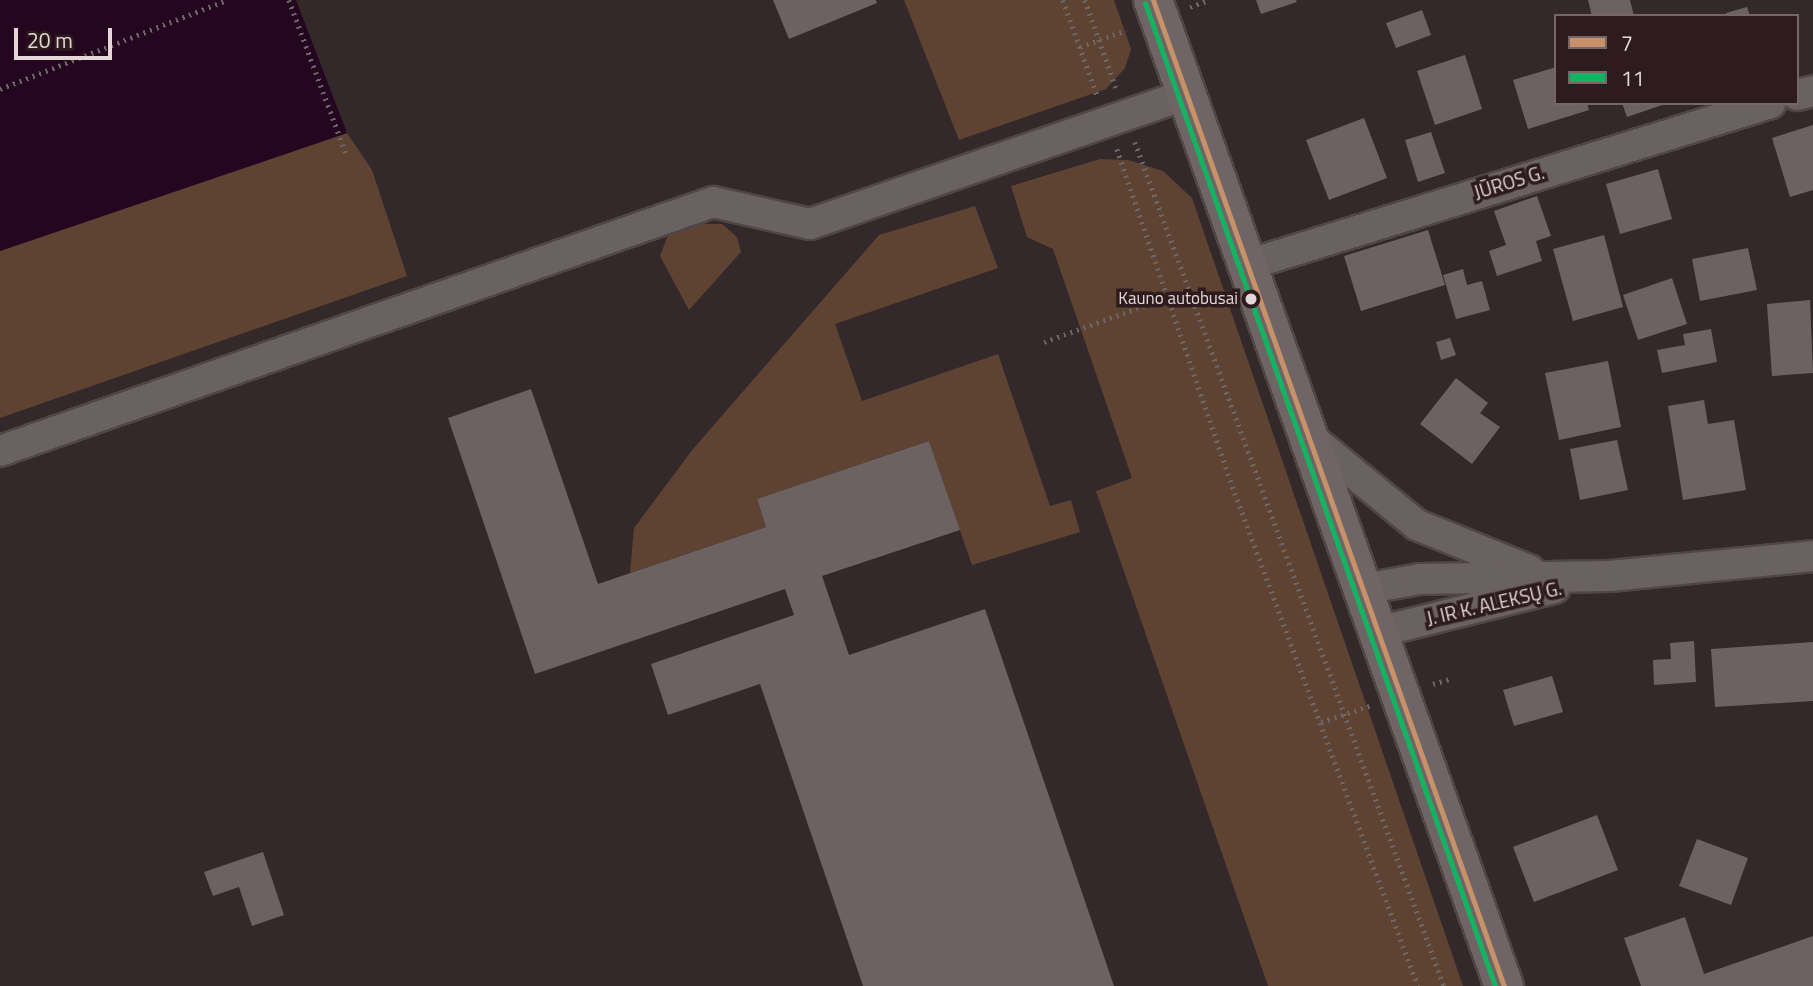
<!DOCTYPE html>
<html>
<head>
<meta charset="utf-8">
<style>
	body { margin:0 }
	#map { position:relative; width:1813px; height:986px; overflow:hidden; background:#33292a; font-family:"Titillium Web",sans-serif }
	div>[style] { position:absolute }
	.green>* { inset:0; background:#5e4333 }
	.water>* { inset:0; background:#250621 }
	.building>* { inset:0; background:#6b6261 }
	.path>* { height:4.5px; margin-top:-2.25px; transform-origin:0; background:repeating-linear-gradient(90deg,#6e6666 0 2px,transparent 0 7px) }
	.roads { filter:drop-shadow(2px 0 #4f4647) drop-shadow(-2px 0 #4f4647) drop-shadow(0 2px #4f4647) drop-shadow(0 -2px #4f4647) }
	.minor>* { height:30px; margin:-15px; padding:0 15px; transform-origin:15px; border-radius:15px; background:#6a6162 }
	.primary>* { height:38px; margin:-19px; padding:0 19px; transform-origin:19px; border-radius:19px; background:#706566 }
	.bus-1>* { height:5px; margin:-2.5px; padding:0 2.5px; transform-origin:2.5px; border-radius:2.5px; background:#c7916a }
	.bus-2>* { height:5px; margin:-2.5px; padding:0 2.5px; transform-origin:2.5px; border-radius:2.5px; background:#13b361 }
	.dots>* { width:19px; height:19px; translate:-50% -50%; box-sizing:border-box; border:4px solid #2e1b1d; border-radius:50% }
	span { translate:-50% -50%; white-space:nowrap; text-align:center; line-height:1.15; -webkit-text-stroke:7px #2e1b1d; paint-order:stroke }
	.bus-label { font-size:17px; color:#e5d7d8 }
	.right { translate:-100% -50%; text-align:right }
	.street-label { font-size:19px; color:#e5d7d8 }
	.legend { position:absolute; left:1554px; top:14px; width:245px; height:91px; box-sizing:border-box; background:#2e1b1d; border:2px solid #776668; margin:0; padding:9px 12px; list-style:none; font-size:21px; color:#e5d7d8 }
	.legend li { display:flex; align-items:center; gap:14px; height:35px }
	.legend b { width:35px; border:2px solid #776668 }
	.scale { position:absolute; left:14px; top:28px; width:98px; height:32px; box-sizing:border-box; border:4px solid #e5d7d8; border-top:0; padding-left:9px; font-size:21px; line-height:24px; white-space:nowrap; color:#e5d7d8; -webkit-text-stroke:5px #2e1b1d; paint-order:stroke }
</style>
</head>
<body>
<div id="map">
	<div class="green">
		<div style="clip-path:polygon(904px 0,1114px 0,1131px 49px,1125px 68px,1106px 89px,959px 140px)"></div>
		<div style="clip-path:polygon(347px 133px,372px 170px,407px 276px,0 418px,0 251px)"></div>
		<div style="clip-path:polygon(1100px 159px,1128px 160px,1163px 171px,1192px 198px,1463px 986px,1268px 986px,1096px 491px,1132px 478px,1053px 249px,1027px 237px,1011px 186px)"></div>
		<div style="clip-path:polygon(975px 206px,998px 268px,835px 324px,862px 401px,998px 354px,1050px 506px,1071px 500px,1080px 532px,972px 565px,929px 441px,757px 499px,766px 527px,630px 573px,634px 528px,693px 449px,879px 235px)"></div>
		<div style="clip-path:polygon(684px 224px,722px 224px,737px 237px,741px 252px,689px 310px,660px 256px,670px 230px)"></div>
	</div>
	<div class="water">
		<div style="clip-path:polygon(0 0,296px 0,347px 133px,0 251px)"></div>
	</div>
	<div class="building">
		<div style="clip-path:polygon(773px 0,876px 0,877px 3px,789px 39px)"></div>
		<div style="clip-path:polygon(1256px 0,1296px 0,1297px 2px,1261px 14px)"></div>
		<div style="clip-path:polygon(1588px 0,1630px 0,1634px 16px,1592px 16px)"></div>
		<div style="clip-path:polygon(1747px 7px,1750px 16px,1727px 16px,1726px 13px)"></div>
		<div style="clip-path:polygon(1422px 10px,1431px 35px,1396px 48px,1386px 23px)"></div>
		<div style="clip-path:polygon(1465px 55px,1482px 109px,1435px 125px,1417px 71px)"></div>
		<div style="clip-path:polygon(1556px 67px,1556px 103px,1587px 103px,1589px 110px,1528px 129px,1513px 80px)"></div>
		<div style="clip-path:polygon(1622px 103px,1665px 103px,1665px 104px,1627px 117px)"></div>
		<div style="clip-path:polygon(1364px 118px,1387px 178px,1329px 200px,1306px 140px)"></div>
		<div style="clip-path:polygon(1813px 125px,1813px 190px,1790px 197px,1772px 138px)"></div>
		<div style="clip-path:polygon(1431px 132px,1445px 173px,1418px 182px,1405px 140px)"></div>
		<div style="clip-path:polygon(1658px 169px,1672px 219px,1620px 234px,1606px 184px)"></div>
		<div style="clip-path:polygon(1537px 196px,1551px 236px,1536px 241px,1542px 261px,1497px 276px,1489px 251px,1506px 245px,1494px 211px)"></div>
		<div style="clip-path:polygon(1428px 230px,1445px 285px,1361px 311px,1344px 256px)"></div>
		<div style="clip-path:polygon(1604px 235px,1623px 307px,1573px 321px,1553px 249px)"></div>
		<div style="clip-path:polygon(1748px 248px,1757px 290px,1700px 301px,1692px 259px)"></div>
		<div style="clip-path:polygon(1463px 269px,1467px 285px,1482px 281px,1490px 310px,1456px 319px,1443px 275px)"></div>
		<div style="clip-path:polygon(1672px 278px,1687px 324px,1638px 340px,1623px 295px)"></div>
		<div style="clip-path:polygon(1810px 300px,1813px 373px,1772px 376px,1767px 304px)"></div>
		<div style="clip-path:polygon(1711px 329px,1717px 362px,1662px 373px,1657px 350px,1685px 345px,1683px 334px)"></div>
		<div style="clip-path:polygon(1450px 338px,1456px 355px,1441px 360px,1436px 342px)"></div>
		<div style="clip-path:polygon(1608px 361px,1621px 427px,1559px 440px,1545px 373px)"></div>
		<div style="clip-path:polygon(1456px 378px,1488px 403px,1480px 413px,1500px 427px,1472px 464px,1420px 424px)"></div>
		<div style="clip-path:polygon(531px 389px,598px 584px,766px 527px,757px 499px,929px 441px,960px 530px,822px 576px,849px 655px,985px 609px,1114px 986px,863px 986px,760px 684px,668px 715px,651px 664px,794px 615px,785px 589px,535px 674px,448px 418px)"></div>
		<div style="clip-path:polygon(1704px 400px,1708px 424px,1734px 420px,1746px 490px,1683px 500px,1668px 406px)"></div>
		<div style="clip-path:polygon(1617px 440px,1628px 490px,1580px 500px,1570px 449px)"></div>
		<div style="clip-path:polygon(1694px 641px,1696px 682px,1654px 685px,1653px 660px,1671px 659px,1670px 643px)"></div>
		<div style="clip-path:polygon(1813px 642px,1813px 701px,1715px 707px,1711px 649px)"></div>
		<div style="clip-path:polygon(1552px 676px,1563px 712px,1514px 726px,1503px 690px)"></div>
		<div style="clip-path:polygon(1597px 815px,1618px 870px,1534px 902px,1513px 847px)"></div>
		<div style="clip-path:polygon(1697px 839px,1748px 858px,1731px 905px,1679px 886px)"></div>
		<div style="clip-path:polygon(263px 852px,284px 915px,252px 926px,239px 887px,213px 896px,204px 872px)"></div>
		<div style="clip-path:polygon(1685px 917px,1704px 974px,1813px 936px,1813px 986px,1641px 986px,1624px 938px)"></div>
	</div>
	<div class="path">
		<div style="left:289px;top:0;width:163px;rotate:69.6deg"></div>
		<div style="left:1063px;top:0;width:101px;rotate:70.3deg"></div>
		<div style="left:1085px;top:0;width:93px;rotate:70.6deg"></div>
		<div style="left:1190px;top:7px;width:20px;rotate:-20deg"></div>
		<div style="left:1080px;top:47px;width:49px;rotate:-20.3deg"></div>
		<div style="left:0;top:89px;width:244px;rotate:-21.4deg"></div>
		<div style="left:1135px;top:142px;width:899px;rotate:69.89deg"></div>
		<div style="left:1117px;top:149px;width:364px;rotate:71.1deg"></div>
		<div style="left:1235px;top:493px;width:526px;rotate:69.64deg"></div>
		<div style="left:1044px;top:342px;width:153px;rotate:-19.9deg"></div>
		<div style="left:1433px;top:684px;width:17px;rotate:-17deg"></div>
		<div style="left:1321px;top:722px;width:51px;rotate:-18.4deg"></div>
	</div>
	<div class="roads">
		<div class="minor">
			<div style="left:1797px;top:95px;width:16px;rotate:-14deg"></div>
			<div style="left:1247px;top:265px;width:548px;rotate:-17.18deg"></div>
			<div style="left:1311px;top:438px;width:137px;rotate:39.4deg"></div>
			<div style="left:1417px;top:525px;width:121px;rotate:21.9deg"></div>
			<div style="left:0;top:451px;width:755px;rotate:-19.25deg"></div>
			<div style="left:713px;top:202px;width:99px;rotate:12.8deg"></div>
			<div style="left:810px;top:224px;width:399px;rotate:-19deg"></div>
			<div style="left:1364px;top:589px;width:57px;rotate:-10.1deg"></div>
			<div style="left:1420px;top:579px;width:190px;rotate:-0.9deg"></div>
			<div style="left:1610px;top:576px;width:204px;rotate:-5.6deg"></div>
			<div style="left:1378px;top:632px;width:182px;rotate:-14deg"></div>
		</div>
		<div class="primary">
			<div style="left:1153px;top:0;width:1047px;rotate:70.41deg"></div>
		</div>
	</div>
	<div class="bus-1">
		<div style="left:1153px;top:0;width:1047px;rotate:70.41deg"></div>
	</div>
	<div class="bus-2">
		<div style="left:1145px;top:3px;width:1043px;rotate:70.4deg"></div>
	</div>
	<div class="dots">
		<div style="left:1251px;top:299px;background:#e5d7d8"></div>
	</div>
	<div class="bus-label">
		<span class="right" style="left:1238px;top:299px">Kauno autobusai</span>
	</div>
	<div class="street-label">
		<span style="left:1509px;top:182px;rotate:-17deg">JŪROS G.</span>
		<span style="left:1494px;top:603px;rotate:-13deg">J. IR K. ALEKSŲ G.</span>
	</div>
	<ul class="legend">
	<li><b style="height:9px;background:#c7916a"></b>7</li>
	<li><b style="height:9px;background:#13b361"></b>11</li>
	</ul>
	<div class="scale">20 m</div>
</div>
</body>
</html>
